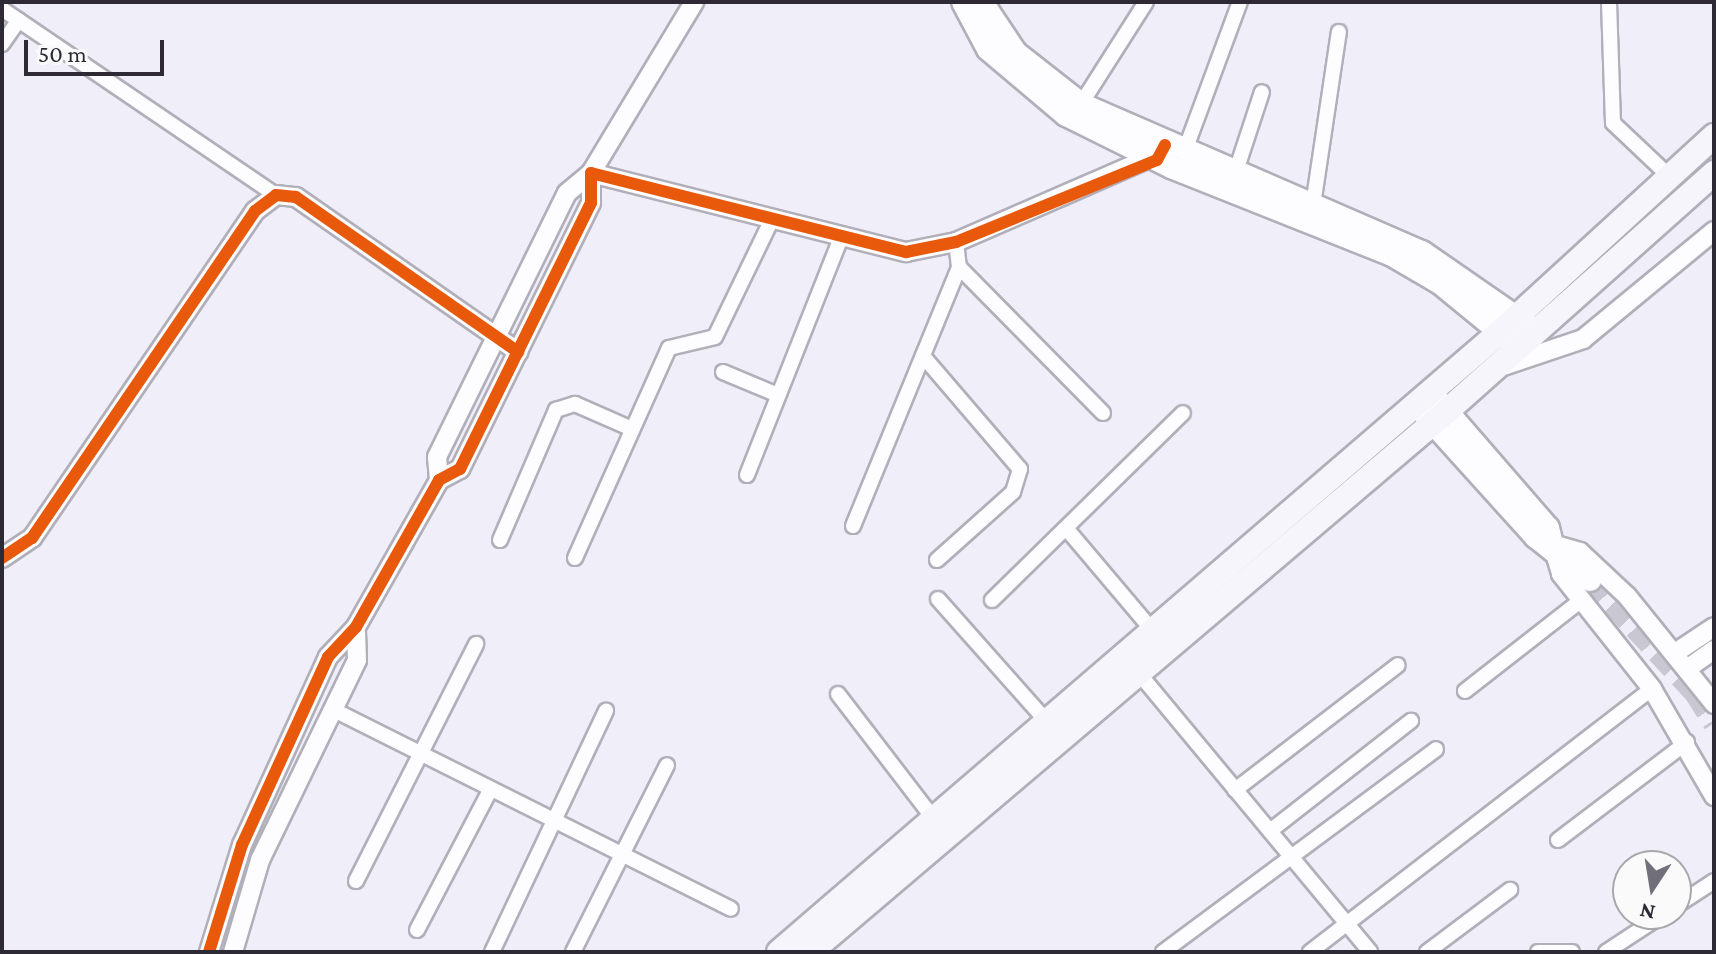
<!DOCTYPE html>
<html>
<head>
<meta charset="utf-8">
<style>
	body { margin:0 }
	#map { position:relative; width:1716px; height:954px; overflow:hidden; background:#f0eef8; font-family:"Crimson Pro",serif }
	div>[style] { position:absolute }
	.secondary-tunnel>* { height:22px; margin-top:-11px; transform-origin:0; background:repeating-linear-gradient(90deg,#c9c7d1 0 22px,transparent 0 33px) }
	.roads { filter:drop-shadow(2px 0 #b1afb9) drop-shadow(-2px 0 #b1afb9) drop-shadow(0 2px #b1afb9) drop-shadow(0 -2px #b1afb9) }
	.minor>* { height:14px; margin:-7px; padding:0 7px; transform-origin:7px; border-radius:7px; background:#fdfcfe }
	.tertiary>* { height:18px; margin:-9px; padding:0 9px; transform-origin:9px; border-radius:9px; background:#fdfcfe }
	.secondary>* { height:22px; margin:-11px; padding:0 11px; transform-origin:11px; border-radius:11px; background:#fdfcfe }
	.primary>* { height:24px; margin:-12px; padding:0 12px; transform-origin:12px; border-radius:12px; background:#f6f5fb }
	.cycleway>* { height:12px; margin:-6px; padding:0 6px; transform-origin:6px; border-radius:6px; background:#e8590c }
	span { translate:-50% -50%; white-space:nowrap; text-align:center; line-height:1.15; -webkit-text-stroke:8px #fafafa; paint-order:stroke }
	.frame { position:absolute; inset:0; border:4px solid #2d2a35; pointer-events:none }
	.north { position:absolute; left:1612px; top:850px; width:80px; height:80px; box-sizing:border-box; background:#fafafa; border:2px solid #a8a7ab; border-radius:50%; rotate:192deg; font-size:22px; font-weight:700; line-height:32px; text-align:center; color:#2d2a35 }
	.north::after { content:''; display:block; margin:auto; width:28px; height:36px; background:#716f79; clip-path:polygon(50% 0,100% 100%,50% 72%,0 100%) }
	.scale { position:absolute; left:24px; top:40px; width:140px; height:36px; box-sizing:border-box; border:4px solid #2d2a35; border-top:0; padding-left:10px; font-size:24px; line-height:28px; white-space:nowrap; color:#2d2a35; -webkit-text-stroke:6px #fafafa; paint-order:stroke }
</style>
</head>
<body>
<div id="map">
	<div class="secondary-tunnel">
		<div style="left:1590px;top:580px;width:154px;rotate:47.1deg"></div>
		<div style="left:1695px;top:693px;width:36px;rotate:58deg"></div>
	</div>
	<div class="roads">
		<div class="minor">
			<div style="left:1609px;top:2px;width:121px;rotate:88.1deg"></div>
			<div style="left:1613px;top:123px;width:77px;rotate:43.4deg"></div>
			<div style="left:2px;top:9px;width:331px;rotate:34.2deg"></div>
			<div style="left:2px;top:44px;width:29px;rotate:-55deg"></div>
			<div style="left:1081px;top:104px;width:121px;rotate:-57.5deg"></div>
			<div style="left:1184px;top:153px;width:161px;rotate:-69.7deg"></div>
			<div style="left:1235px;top:174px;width:86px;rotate:-71.8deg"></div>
			<div style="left:1313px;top:205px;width:175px;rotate:-81.5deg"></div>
			<div style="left:959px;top:267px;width:205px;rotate:45.4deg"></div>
			<div style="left:923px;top:356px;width:149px;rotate:49.4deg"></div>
			<div style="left:1020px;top:469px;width:24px;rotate:107deg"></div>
			<div style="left:1013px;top:492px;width:102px;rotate:138.2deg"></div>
			<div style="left:723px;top:372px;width:60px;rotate:22.7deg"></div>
			<div style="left:747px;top:475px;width:256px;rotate:-68.4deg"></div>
			<div style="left:853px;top:526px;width:280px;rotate:-67.7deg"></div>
			<div style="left:959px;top:267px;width:25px;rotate:-97deg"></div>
			<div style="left:1066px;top:528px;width:135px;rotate:49.8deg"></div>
			<div style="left:500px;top:540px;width:142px;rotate:-66.7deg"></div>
			<div style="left:556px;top:410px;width:20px;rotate:-18deg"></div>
			<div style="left:575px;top:404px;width:62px;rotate:23.7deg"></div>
			<div style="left:575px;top:558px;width:230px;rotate:-65.9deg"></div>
			<div style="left:669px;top:348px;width:47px;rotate:-13.4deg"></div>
			<div style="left:715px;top:337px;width:133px;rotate:-64.2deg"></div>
			<div style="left:938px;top:599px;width:166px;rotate:48.4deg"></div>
			<div style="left:992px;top:600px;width:267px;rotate:-44.4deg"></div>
			<div style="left:1137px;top:671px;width:365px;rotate:50.3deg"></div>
			<div style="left:1465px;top:691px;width:146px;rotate:-38deg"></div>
			<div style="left:838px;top:694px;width:158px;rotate:52.5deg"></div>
			<div style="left:332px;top:709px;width:446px;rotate:26.6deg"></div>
			<div style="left:1235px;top:790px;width:205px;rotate:-37.5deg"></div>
			<div style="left:1270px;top:831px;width:179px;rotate:-38deg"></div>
			<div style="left:1558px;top:840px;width:162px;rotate:-37.2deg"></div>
			<div style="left:356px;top:881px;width:266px;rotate:-63.1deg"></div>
			<div style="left:1676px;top:906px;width:45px;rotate:-33.3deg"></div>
			<div style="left:417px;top:930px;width:156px;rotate:-62.4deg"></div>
			<div style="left:492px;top:952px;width:267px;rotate:-64.7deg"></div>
			<div style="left:573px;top:952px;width:209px;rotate:-63.3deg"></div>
			<div style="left:1163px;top:952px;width:340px;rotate:-36.6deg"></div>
			<div style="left:1310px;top:952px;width:431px;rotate:-37.6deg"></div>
			<div style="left:1427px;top:952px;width:104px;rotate:-36.8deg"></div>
			<div style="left:1538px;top:952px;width:34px"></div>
			<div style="left:1606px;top:952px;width:69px;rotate:-33.2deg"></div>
		</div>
		<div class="tertiary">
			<div style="left:591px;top:173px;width:325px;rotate:14.1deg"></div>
			<div style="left:906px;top:252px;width:51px;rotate:-11.3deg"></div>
			<div style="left:956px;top:242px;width:223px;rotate:-23.5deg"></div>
			<div style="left:1497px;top:368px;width:91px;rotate:-18.6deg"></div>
			<div style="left:1583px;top:339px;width:170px;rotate:-39.5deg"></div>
			<div style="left:439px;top:480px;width:23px;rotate:-95deg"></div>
			<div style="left:437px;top:457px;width:294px;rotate:-63.8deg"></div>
			<div style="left:567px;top:193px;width:31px;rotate:-40deg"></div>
			<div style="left:591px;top:173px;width:200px;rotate:-58.9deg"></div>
			<div style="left:1552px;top:544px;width:29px;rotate:16deg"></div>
			<div style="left:1580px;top:552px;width:64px;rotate:43.1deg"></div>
			<div style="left:1627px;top:596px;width:139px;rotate:51.1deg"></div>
			<div style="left:1553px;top:547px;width:28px;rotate:73deg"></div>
			<div style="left:1561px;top:574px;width:147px;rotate:51.6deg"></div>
			<div style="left:1652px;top:689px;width:124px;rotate:59.9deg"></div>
			<div style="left:2px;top:558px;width:36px;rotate:-34deg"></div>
			<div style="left:32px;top:538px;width:396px;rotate:-55.7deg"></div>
			<div style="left:255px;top:211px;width:26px;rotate:-37deg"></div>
			<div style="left:276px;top:195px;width:20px;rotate:6deg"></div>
			<div style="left:296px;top:197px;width:271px;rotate:34.9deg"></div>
			<div style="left:1678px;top:651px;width:43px;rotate:-33.7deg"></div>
			<div style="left:1691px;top:666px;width:28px;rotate:-35deg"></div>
			<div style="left:209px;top:952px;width:112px;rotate:-72.9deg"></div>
			<div style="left:242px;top:845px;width:207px;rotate:-65.4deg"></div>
			<div style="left:328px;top:657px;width:41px;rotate:-47deg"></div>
			<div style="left:356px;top:627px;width:169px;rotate:-60.5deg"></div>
			<div style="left:439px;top:480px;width:24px;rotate:-28deg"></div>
			<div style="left:460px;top:469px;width:297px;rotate:-63.8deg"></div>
			<div style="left:591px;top:203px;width:30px;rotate:-90deg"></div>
			<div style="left:233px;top:952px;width:96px;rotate:-73.6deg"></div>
			<div style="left:260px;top:860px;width:222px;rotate:-64.1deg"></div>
			<div style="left:357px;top:660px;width:33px;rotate:-92deg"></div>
		</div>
		<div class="secondary">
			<div style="left:963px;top:2px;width:53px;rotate:62deg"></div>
			<div style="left:988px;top:49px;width:102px;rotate:40.2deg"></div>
			<div style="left:1066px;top:115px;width:117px;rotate:26.3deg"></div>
			<div style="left:1171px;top:167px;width:238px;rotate:21.7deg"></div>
			<div style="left:1392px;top:255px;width:56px;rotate:30.3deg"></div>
			<div style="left:1440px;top:283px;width:93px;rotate:39.3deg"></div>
			<div style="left:982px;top:2px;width:61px;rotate:56.3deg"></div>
			<div style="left:1016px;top:53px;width:83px;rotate:38.1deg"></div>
			<div style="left:1081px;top:104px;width:372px;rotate:23.5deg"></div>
			<div style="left:1422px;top:252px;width:130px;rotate:34.7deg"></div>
			<div style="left:1430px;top:392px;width:180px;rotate:49.1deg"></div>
			<div style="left:1548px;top:528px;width:16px;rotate:76deg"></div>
			<div style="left:1422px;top:411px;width:170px;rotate:47.9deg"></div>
			<div style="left:1536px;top:537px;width:69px;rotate:38.5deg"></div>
		</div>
		<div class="primary">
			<div style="left:779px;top:952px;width:950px;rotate:-40.69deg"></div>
			<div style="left:1499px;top:333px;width:292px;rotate:-42.5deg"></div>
			<div style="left:810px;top:952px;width:836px;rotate:-40.34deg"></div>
			<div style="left:1447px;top:411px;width:358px;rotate:-41.7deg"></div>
		</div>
	</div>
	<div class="cycleway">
		<div style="left:2px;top:558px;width:36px;rotate:-34deg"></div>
		<div style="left:32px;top:538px;width:396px;rotate:-55.7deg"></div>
		<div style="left:255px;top:211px;width:26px;rotate:-37deg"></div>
		<div style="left:276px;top:195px;width:20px;rotate:6deg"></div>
		<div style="left:296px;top:197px;width:271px;rotate:34.9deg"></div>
		<div style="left:209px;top:952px;width:112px;rotate:-72.9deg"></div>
		<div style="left:242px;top:845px;width:207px;rotate:-65.4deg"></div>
		<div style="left:328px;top:657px;width:41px;rotate:-47deg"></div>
		<div style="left:356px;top:627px;width:169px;rotate:-60.5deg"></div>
		<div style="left:439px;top:480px;width:24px;rotate:-28deg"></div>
		<div style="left:460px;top:469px;width:297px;rotate:-63.8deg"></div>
		<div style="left:591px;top:203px;width:30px;rotate:-90deg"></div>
		<div style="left:591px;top:173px;width:325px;rotate:14.1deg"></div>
		<div style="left:906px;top:252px;width:51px;rotate:-11.3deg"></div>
		<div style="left:956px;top:242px;width:217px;rotate:-22.2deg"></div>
		<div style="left:1157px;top:160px;width:17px;rotate:-62deg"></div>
	</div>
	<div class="frame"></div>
	<div class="north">N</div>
	<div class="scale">50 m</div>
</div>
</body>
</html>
